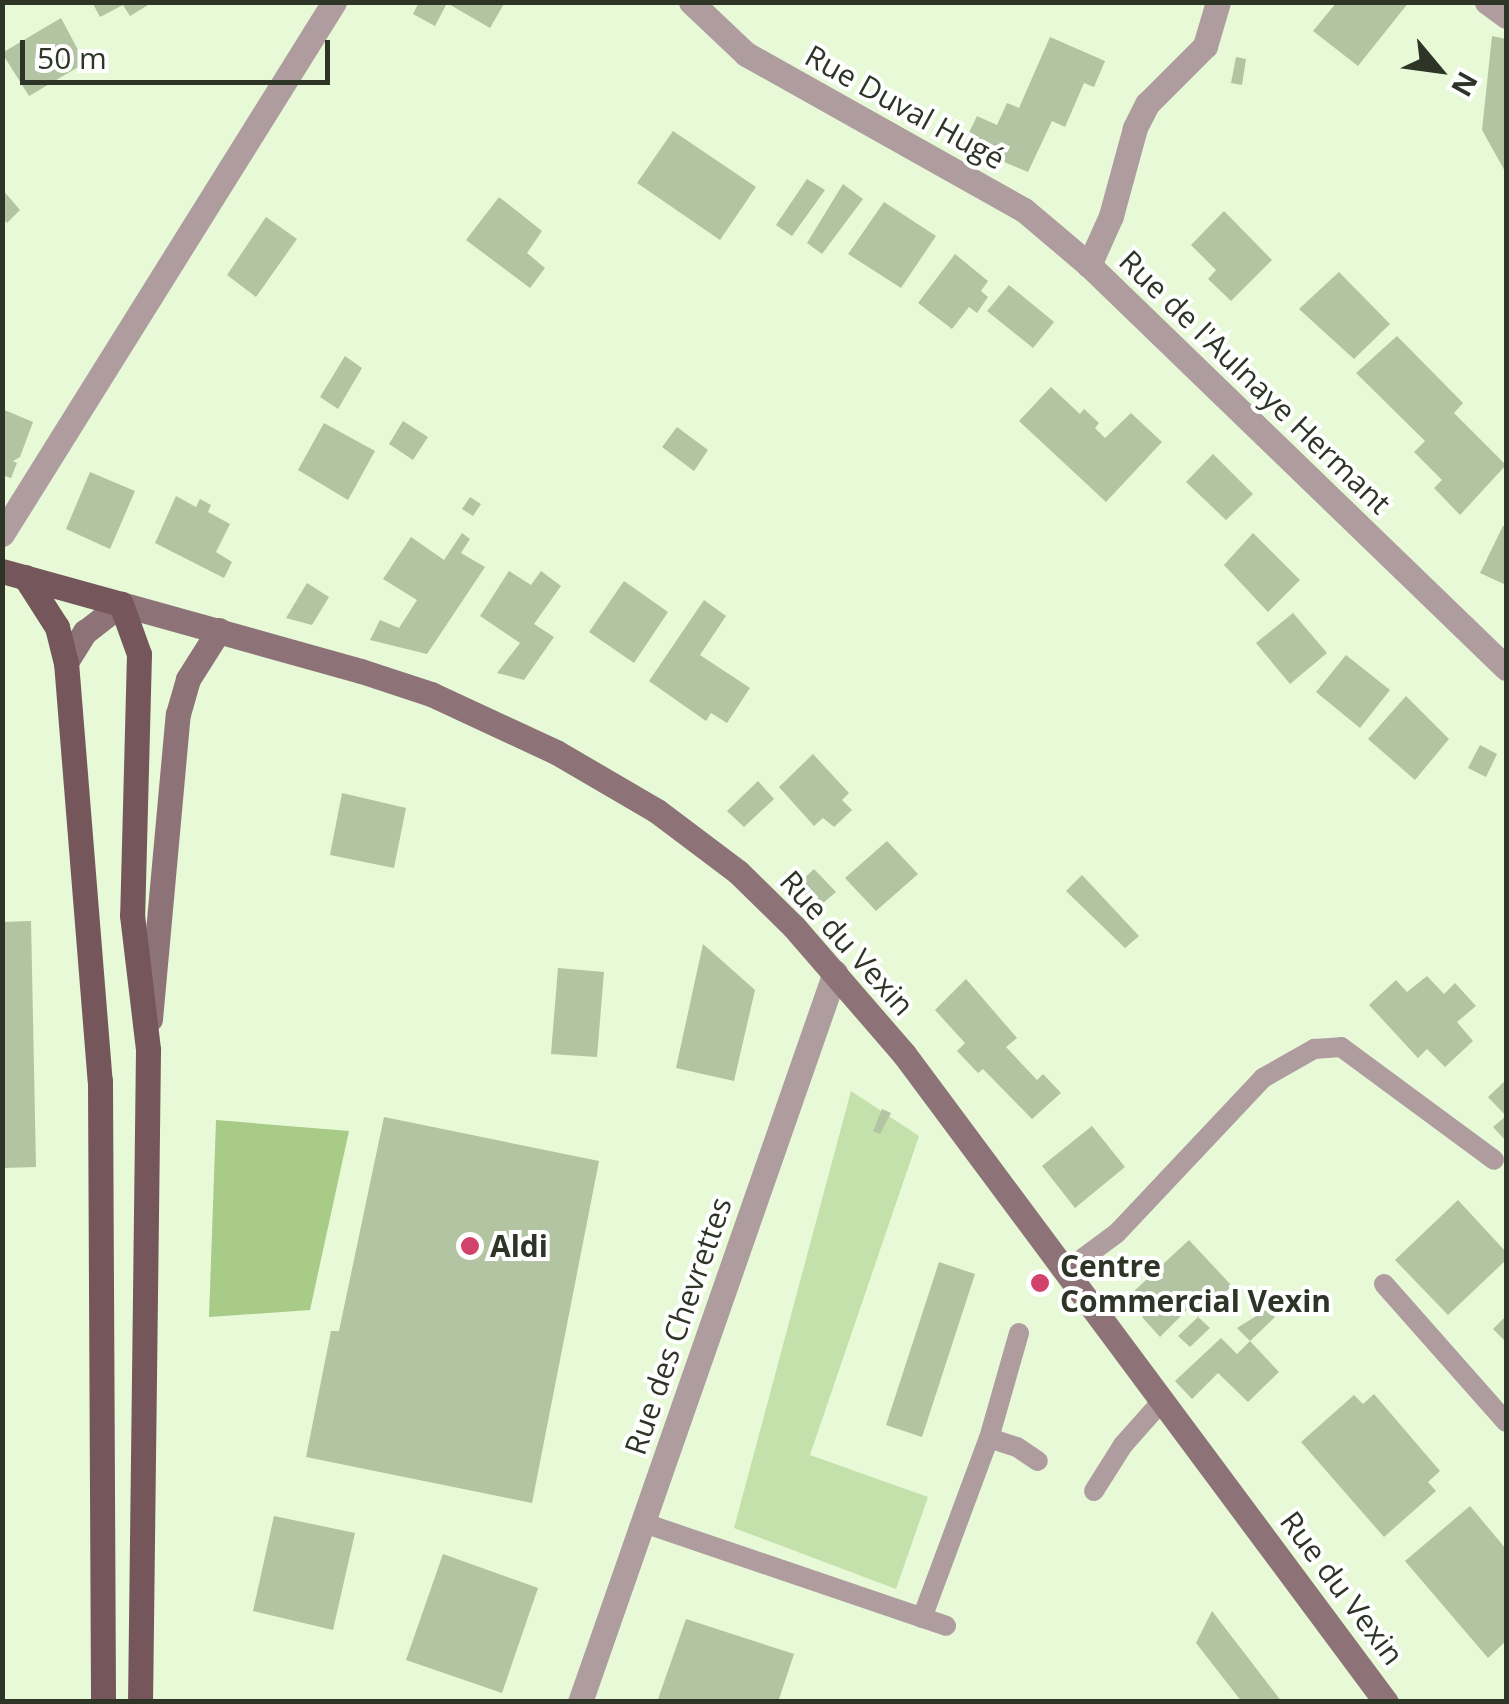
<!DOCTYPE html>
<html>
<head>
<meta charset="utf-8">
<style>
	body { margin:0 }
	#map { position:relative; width:1509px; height:1704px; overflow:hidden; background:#e7f9d6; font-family:"Open Sans",sans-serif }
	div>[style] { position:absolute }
	.green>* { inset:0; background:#c5e1ab }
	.water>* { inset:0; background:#a9cb88 }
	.building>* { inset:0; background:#b2c4a2 }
	.lane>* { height:20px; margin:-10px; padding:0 10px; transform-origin:10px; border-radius:10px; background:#ae9c9f }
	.street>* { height:25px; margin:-12.5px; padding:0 12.5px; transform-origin:12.5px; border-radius:12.5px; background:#ae9c9f }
	.secondary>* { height:25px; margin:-12.5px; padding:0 12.5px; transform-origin:12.5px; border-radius:12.5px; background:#8d7377 }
	.primary>* { height:25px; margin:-12.5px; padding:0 12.5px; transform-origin:12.5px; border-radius:12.5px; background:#75565b }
	.dots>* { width:28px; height:28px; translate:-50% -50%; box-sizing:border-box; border:5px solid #fff; border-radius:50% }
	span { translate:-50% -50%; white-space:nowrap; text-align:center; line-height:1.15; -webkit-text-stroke:8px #fff; paint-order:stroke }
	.street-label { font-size:30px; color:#2e3527 }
	.poi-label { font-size:30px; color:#2e3527; font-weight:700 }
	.left { translate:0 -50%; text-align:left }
	.frame { position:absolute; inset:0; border:5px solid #2e3527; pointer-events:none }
	.north { position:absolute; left:1389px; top:20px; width:100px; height:100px; -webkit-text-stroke:8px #fff; paint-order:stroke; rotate:119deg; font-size:28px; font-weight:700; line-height:40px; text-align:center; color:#2e3527 }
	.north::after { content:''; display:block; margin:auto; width:35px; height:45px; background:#2e3527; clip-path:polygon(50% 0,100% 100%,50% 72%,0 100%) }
	.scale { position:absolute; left:20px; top:40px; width:310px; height:45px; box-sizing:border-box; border:5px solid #2e3527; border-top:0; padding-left:12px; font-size:30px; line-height:35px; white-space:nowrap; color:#2e3527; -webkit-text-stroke:8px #fff; paint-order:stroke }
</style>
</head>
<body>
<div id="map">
	<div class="green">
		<div style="clip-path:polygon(851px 1091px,919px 1136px,810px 1455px,928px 1497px,896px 1589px,734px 1528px)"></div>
	</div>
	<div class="water">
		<div style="clip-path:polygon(216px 1120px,349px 1131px,310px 1310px,209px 1317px)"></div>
	</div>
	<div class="building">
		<div style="clip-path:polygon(92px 2px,153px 2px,130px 16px,123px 5px,100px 17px)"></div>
		<div style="clip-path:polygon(419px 2px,505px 2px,490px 28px,447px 3px,435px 26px,413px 14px)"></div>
		<div style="clip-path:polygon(1337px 2px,1409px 2px,1358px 66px,1313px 31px)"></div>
		<div style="clip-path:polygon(61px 18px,85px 63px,29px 96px,2px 53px)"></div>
		<div style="clip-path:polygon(1492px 36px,1506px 39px,1506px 173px,1482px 130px)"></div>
		<div style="clip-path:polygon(1050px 37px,1105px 61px,1094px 87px,1084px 83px,1065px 127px,1052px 121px,1028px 172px,963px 145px,977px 116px,997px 125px,1007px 103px,1019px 108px)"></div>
		<div style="clip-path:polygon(1236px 57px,1246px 59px,1242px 85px,1231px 83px)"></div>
		<div style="clip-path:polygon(673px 131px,756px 187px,720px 240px,637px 183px)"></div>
		<div style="clip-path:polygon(807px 179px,825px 190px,792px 236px,776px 225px)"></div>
		<div style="clip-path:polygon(843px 184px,863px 199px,822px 254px,807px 243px)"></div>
		<div style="clip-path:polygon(2px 189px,20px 210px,7px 223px,2px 218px)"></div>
		<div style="clip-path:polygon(499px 197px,542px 231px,527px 253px,545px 268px,530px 288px,466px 240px)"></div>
		<div style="clip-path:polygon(884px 202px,936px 236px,901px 288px,848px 254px)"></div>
		<div style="clip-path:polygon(1224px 211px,1272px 260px,1231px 301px,1208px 279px,1216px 270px,1191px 245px)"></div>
		<div style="clip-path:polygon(266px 217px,297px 239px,256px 297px,227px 275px)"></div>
		<div style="clip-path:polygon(955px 254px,988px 281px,981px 291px,988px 297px,977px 313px,969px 307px,952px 329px,918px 303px)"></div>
		<div style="clip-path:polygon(1339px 272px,1390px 324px,1354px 359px,1299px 309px)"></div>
		<div style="clip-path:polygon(1009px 285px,1054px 322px,1033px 348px,987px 311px)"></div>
		<div style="clip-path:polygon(1397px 336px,1463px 403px,1454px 413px,1506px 465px,1460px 515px,1434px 488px,1442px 480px,1414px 452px,1425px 441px,1356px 373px)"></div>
		<div style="clip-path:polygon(345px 356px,362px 368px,338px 409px,320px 397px)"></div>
		<div style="clip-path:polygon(1051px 387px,1080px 414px,1084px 409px,1099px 423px,1095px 428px,1105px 438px,1131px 413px,1162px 442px,1106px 502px,1019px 421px)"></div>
		<div style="clip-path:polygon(2px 409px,33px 422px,20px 457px,13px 461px,17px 463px,11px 478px,2px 475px)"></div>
		<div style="clip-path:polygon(403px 421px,428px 437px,413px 460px,389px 444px)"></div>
		<div style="clip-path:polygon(324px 423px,375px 451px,348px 500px,298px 470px)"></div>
		<div style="clip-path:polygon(677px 427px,708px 450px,694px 471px,662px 447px)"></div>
		<div style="clip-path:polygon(1213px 454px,1253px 494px,1226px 520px,1186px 482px)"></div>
		<div style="clip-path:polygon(90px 472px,135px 491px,110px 549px,66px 529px)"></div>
		<div style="clip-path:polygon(176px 496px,196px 507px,200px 499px,211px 505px,208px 512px,230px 524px,216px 552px,232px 562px,224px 578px,155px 543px)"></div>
		<div style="clip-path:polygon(470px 497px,481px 504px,473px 516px,462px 509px)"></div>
		<div style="clip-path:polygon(1503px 526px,1506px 527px,1506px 585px,1480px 573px)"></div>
		<div style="clip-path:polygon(462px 533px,470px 539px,461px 553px,485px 567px,427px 654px,370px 640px,380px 620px,399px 628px,417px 600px,383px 579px,411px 537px,444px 560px)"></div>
		<div style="clip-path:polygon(1253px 533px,1300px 580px,1268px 612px,1224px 565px)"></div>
		<div style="clip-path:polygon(509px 571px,531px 585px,541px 571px,561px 586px,534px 624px,554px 637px,524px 680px,497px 673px,520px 643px,480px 616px)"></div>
		<div style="clip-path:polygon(624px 581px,668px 612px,634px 663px,589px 632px)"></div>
		<div style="clip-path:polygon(307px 583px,329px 597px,312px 625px,286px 618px)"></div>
		<div style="clip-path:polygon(704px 600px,726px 616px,700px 655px,750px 688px,727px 723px,711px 713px,706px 721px,649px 681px)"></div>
		<div style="clip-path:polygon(1293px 613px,1327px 653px,1290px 684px,1256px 643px)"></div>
		<div style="clip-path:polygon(1346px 655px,1390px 690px,1360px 728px,1316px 692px)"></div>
		<div style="clip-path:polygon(1406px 696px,1449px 739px,1415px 780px,1368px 739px)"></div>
		<div style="clip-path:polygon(1480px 745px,1497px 754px,1486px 777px,1468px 768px)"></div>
		<div style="clip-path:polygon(813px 754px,849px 793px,842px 800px,852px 810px,834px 827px,823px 818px,814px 826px,779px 787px)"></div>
		<div style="clip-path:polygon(758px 781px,774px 799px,744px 827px,727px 811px)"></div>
		<div style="clip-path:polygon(342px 793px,406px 808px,394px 868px,330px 855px)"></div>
		<div style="clip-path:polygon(887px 841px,918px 874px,876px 911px,845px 878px)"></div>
		<div style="clip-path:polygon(814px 869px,836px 892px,816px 909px,797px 885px)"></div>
		<div style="clip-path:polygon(1082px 875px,1139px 936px,1125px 948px,1066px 891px)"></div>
		<div style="clip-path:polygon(31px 921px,36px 1167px,2px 1168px,2px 922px)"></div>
		<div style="clip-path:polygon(703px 944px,755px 990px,734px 1081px,676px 1068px)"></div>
		<div style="clip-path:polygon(558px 968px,604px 972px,597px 1057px,551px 1054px)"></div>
		<div style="clip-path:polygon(1427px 976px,1444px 994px,1455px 983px,1476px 1006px,1457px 1022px,1473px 1041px,1445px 1067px,1427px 1049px,1418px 1058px,1369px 1005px,1396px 980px,1407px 992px)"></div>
		<div style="clip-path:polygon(966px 979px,1017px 1038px,1006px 1047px,1037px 1080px,1043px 1074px,1061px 1093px,1032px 1119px,983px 1069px,978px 1073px,957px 1051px,965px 1043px,935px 1010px)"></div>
		<div style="clip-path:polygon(1506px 1080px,1506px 1141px,1493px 1127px,1506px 1116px,1488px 1097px)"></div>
		<div style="clip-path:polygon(882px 1109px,891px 1113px,880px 1134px,873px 1131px)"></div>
		<div style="clip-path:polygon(384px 1117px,599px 1161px,532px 1503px,306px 1457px,331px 1331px,339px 1331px)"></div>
		<div style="clip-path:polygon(1092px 1126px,1125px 1167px,1075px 1208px,1042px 1166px)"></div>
		<div style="clip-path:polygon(1458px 1200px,1506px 1252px,1506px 1260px,1448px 1315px,1395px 1260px)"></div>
		<div style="clip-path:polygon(1189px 1240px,1232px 1286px,1198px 1317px,1189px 1308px,1160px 1337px,1142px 1317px,1149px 1311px,1132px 1293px)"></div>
		<div style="clip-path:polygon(939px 1262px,975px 1274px,922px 1437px,886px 1425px)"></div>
		<div style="clip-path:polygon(1266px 1310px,1275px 1317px,1250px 1341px,1237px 1328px)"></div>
		<div style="clip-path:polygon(1506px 1316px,1506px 1342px,1493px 1329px)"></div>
		<div style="clip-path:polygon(1198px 1317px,1210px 1328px,1190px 1347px,1178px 1336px)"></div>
		<div style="clip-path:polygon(1221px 1338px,1237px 1354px,1250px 1341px,1279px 1372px,1248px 1402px,1218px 1373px,1192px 1399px,1175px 1381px)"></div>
		<div style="clip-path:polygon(1374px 1394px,1440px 1471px,1428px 1482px,1436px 1491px,1384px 1537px,1301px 1442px,1354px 1395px,1363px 1404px)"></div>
		<div style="clip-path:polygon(1470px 1506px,1506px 1549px,1506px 1641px,1488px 1658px,1405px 1561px)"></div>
		<div style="clip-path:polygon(274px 1516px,355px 1533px,333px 1630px,253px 1611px)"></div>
		<div style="clip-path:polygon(443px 1554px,538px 1588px,502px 1693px,406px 1660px)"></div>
		<div style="clip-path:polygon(1212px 1611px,1282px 1702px,1242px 1702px,1196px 1643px)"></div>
		<div style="clip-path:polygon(686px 1619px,794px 1654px,778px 1702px,657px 1702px)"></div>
	</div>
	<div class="lane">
		<div style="left:1067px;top:1270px;width:62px;rotate:-36.5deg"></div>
		<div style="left:1117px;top:1233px;width:213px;rotate:-46.7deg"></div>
		<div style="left:1263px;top:1078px;width:59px;rotate:-29.6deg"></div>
		<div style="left:1314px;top:1049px;width:27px;rotate:-4deg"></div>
		<div style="left:1341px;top:1047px;width:190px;rotate:36.4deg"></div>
		<div style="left:1384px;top:1284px;width:184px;rotate:48.5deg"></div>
		<div style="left:1019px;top:1333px;width:109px;rotate:105.9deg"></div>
		<div style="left:989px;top:1438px;width:29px;rotate:18deg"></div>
		<div style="left:1017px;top:1447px;width:25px;rotate:34deg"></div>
		<div style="left:1094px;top:1491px;width:54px;rotate:-57.8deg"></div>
		<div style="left:1123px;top:1445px;width:59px;rotate:-48.4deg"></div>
		<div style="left:644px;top:1523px;width:319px;rotate:18.8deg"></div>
		<div style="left:922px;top:1618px;width:192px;rotate:-69.6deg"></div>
	</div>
	<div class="street">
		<div style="left:691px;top:2px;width:76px;rotate:43.4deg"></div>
		<div style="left:746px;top:54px;width:319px;rotate:29.3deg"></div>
		<div style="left:1024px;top:210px;width:85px;rotate:40.2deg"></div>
		<div style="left:1218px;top:2px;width:46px;rotate:106.5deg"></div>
		<div style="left:1205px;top:46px;width:82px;rotate:135deg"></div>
		<div style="left:1147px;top:104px;width:27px;rotate:117deg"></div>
		<div style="left:1135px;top:128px;width:91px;rotate:105.3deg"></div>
		<div style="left:1111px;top:216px;width:54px;rotate:114.2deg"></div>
		<div style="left:1089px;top:265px;width:580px;rotate:44.02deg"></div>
		<div style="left:1487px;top:2px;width:24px;rotate:36deg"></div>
		<div style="left:2px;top:534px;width:627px;rotate:-58.03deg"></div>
		<div style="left:580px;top:1702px;width:773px;rotate:-70.74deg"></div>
	</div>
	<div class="secondary">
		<div style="left:66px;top:662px;width:36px;rotate:-58deg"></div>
		<div style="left:85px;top:632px;width:46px;rotate:-37.9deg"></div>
		<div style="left:121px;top:604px;width:249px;rotate:15.6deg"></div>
		<div style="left:361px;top:671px;width:74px;rotate:18.2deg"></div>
		<div style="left:431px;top:694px;width:138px;rotate:24.9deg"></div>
		<div style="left:556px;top:752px;width:117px;rotate:30.3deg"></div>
		<div style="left:657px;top:811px;width:101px;rotate:37deg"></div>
		<div style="left:738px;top:872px;width:78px;rotate:44.5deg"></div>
		<div style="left:794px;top:927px;width:168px;rotate:49.1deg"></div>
		<div style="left:904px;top:1054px;width:808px;rotate:53.36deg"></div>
		<div style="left:150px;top:1019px;width:306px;rotate:-84.8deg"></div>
		<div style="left:178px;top:714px;width:36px;rotate:-74deg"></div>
		<div style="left:188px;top:679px;width:58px;rotate:-57.7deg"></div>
	</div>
	<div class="primary">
		<div style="left:2px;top:571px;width:123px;rotate:15.5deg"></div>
		<div style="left:121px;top:604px;width:53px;rotate:70.2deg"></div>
		<div style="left:139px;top:654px;width:261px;rotate:91.5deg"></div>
		<div style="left:132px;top:915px;width:136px;rotate:83.2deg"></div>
		<div style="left:148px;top:1050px;width:652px;rotate:90.7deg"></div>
		<div style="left:25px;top:577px;width:59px;rotate:57.4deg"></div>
		<div style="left:57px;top:627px;width:36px;rotate:76deg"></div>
		<div style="left:66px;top:662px;width:420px;rotate:85.4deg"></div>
		<div style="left:100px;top:1081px;width:621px;rotate:89.72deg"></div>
	</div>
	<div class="dots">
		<div style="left:470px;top:1246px;background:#d2436c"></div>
		<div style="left:1040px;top:1283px;background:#d2436c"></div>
	</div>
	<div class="street-label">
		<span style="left:905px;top:107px;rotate:29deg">Rue Duval Hugé</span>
		<span style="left:1255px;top:382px;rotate:44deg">Rue de l'Aulnaye Hermant</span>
		<span style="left:847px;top:943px;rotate:48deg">Rue du Vexin</span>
		<span style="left:678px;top:1326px;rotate:-71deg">Rue des Chevrettes</span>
		<span style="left:1342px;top:1588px;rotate:53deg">Rue du Vexin</span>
	</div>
	<div class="poi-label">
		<span class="left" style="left:490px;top:1246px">Aldi</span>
		<span class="left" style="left:1060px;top:1283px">Centre<br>Commercial Vexin</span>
	</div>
	<div class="frame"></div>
	<div class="north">N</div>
	<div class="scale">50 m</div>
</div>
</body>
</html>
